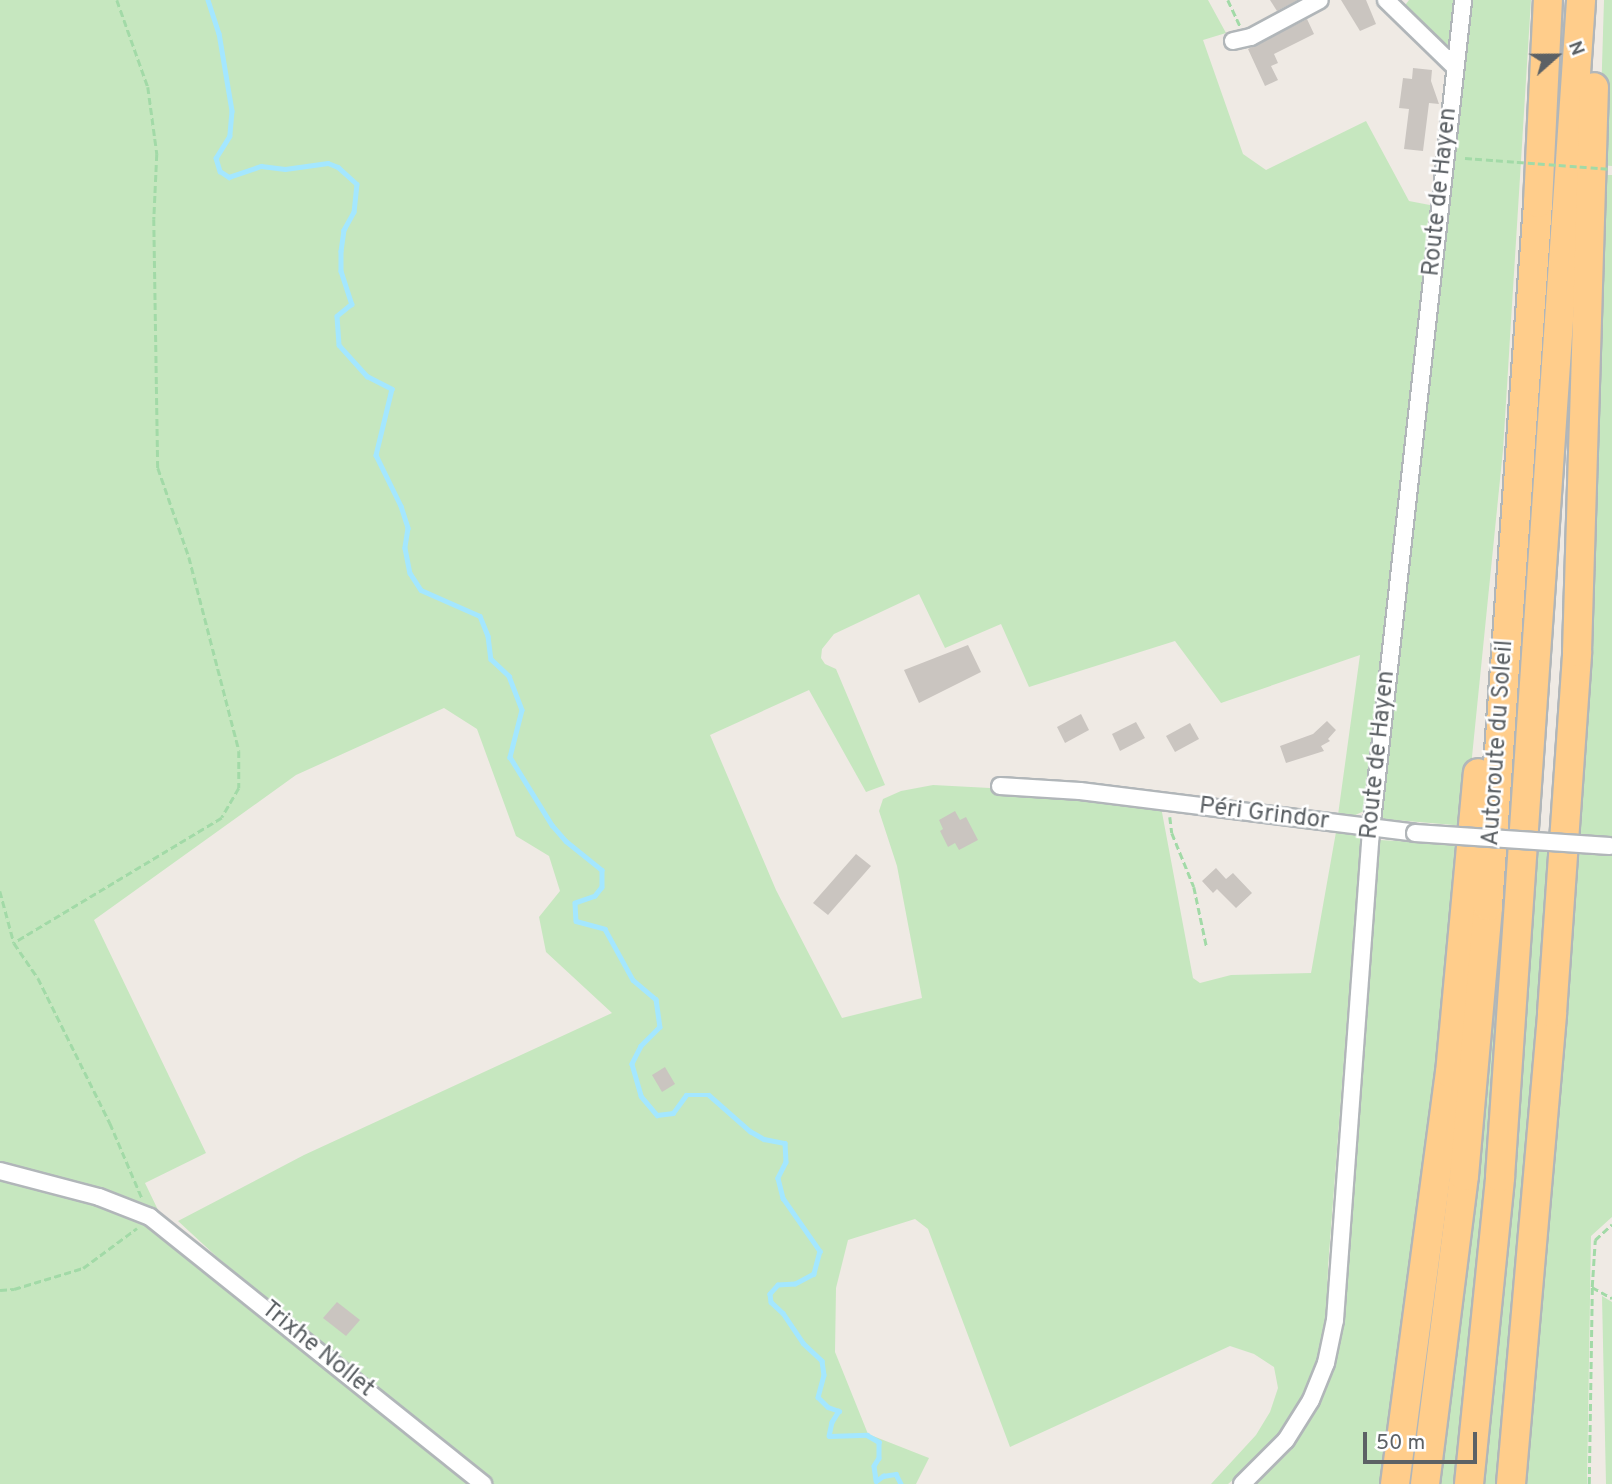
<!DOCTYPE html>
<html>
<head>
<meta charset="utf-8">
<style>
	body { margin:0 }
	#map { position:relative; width:1612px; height:1484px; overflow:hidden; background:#efeae4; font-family:Overpass,sans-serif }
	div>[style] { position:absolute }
	.green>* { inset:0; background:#c6e7bf }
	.stream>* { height:4.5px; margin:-2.25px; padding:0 2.25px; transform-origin:2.25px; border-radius:2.25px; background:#a4e7ff }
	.building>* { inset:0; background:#cac5c0 }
	.path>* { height:2.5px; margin-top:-1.25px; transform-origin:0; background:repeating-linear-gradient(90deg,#a2daa7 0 7px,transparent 0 10.5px) }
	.roads { filter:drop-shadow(2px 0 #b1b6b9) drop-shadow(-2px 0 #b1b6b9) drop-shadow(0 2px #b1b6b9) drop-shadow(0 -2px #b1b6b9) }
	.minor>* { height:16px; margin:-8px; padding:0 8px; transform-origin:8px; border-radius:8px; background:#fff }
	.motorway>* { height:28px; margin:-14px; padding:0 14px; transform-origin:14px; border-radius:14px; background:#ffcd8b }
	.path-bridge>* { height:2.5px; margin-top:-1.25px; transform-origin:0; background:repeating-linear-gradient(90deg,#a2daa7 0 7px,transparent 0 10.5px) }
	.bridges { filter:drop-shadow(2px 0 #b1b6b9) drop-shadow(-2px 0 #b1b6b9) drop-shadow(0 2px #b1b6b9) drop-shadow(0 -2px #b1b6b9) }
	.minor-bridge>* { height:16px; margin:-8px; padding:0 8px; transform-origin:8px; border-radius:8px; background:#fff }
	span { translate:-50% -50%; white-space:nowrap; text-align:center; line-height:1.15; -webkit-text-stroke:5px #fff; paint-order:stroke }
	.street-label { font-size:24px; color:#5c6165 }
	.north { position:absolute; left:1521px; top:21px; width:70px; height:70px; -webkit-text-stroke:5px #fff; paint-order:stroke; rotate:69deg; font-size:19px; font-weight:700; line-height:28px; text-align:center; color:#5c6165 }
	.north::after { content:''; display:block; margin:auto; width:24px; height:32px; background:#5c6165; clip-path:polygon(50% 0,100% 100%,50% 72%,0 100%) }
	.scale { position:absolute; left:1363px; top:1432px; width:114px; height:32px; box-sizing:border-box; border:4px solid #5c6165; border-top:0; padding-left:9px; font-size:21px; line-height:24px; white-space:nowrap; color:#5c6165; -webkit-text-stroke:5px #fff; paint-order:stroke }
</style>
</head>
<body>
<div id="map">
	<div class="green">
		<div style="clip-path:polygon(0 0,1208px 0,1226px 33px,1203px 40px,1243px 154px,1266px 170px,1366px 121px,1409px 201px,1435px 206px,1364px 811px,1351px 817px,1338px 815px,1360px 655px,1221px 703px,1175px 641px,1029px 687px,1001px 624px,945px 648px,919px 594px,834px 634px,822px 649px,821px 658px,825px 664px,836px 669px,885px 785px,866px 792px,809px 690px,710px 735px,776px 890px,842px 1018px,922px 998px,897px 866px,879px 811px,883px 799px,901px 791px,933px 785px,990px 788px,1161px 807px,1193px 978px,1200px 983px,1231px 975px,1311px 973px,1336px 832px,1348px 832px,1361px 838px,1328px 1267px,1326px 1338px,1310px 1390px,1275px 1445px,1228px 1484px,1211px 1484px,1256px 1435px,1270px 1412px,1278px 1388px,1274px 1367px,1254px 1354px,1230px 1346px,1010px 1447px,928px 1229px,915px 1219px,848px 1240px,836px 1288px,835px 1352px,868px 1434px,929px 1458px,916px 1484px,492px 1484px,417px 1426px,217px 1257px,178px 1221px,304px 1155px,612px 1013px,546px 952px,539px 917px,560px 891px,549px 856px,516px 836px,477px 729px,444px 708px,296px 775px,94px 920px,206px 1153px,145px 1183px,158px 1210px,145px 1219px,477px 1484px,0 1484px)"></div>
		<div style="clip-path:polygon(1409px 0,1457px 0,1452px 48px,1447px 50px,1403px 8px)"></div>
		<div style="clip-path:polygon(1470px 0,1531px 0,1503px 450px,1465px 826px,1384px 819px,1378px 809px)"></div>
		<div style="clip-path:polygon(1604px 0,1612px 0,1612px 166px,1599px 165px)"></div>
		<div style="clip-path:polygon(1602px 175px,1612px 175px,1612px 841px,1574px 839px)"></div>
		<div style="clip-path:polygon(1380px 840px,1612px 854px,1612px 1217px,1591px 1236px,1587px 1484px,1256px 1484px,1292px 1449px,1323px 1389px,1336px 1351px,1358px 1127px)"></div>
		<div style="clip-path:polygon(1602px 1296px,1612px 1302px,1612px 1484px,1606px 1484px)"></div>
	</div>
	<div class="stream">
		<div style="left:208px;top:0;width:35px;rotate:72deg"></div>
		<div style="left:219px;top:33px;width:79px;rotate:80.5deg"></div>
		<div style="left:232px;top:111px;width:25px;rotate:95deg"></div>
		<div style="left:230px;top:136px;width:26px;rotate:122deg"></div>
		<div style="left:216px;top:158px;width:14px;rotate:73deg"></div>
		<div style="left:220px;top:171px;width:11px;rotate:34deg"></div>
		<div style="left:229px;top:177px;width:34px;rotate:-19deg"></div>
		<div style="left:261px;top:166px;width:24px;rotate:7deg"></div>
		<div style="left:285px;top:169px;width:43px;rotate:-7.9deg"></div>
		<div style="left:328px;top:163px;width:11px;rotate:22deg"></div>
		<div style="left:338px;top:167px;width:25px;rotate:42deg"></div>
		<div style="left:357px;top:184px;width:28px;rotate:96deg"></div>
		<div style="left:354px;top:212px;width:21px;rotate:119deg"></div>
		<div style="left:344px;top:230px;width:21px;rotate:98deg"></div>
		<div style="left:341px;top:251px;width:20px;rotate:90deg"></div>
		<div style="left:341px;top:271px;width:35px;rotate:72deg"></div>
		<div style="left:352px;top:304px;width:19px;rotate:141deg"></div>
		<div style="left:337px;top:316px;width:29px;rotate:86deg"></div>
		<div style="left:339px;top:345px;width:42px;rotate:47.9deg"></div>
		<div style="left:367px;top:376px;width:28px;rotate:27deg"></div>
		<div style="left:392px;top:389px;width:68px;rotate:103.6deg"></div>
		<div style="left:376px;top:455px;width:57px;rotate:63.9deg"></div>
		<div style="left:401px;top:506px;width:23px;rotate:72deg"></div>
		<div style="left:408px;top:528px;width:20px;rotate:99deg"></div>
		<div style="left:405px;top:548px;width:25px;rotate:79deg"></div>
		<div style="left:410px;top:573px;width:20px;rotate:57deg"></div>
		<div style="left:421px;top:590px;width:64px;rotate:23.8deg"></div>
		<div style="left:480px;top:616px;width:22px;rotate:68deg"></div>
		<div style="left:488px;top:636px;width:23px;rotate:83deg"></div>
		<div style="left:491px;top:659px;width:25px;rotate:43deg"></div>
		<div style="left:509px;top:676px;width:36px;rotate:69deg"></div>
		<div style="left:522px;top:710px;width:49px;rotate:104.3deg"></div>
		<div style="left:510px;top:757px;width:80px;rotate:58.3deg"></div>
		<div style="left:552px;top:825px;width:21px;rotate:49deg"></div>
		<div style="left:566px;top:841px;width:46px;rotate:38.9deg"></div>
		<div style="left:602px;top:870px;width:17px;rotate:90deg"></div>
		<div style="left:602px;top:887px;width:11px;rotate:128deg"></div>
		<div style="left:595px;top:896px;width:21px;rotate:161deg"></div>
		<div style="left:575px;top:903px;width:18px;rotate:87deg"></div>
		<div style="left:576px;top:921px;width:30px;rotate:15deg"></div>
		<div style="left:605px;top:929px;width:58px;rotate:61.2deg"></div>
		<div style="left:633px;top:980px;width:30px;rotate:40deg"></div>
		<div style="left:656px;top:999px;width:28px;rotate:82deg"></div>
		<div style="left:660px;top:1027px;width:27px;rotate:135deg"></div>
		<div style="left:641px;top:1046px;width:20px;rotate:117deg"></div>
		<div style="left:632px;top:1064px;width:33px;rotate:74deg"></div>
		<div style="left:641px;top:1096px;width:25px;rotate:50deg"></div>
		<div style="left:657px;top:1115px;width:16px;rotate:-7deg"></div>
		<div style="left:673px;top:1113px;width:22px;rotate:-54deg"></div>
		<div style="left:686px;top:1095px;width:23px"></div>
		<div style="left:709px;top:1095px;width:55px;rotate:41.3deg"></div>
		<div style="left:750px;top:1131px;width:16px;rotate:30deg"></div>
		<div style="left:764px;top:1139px;width:21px;rotate:11deg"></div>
		<div style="left:785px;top:1143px;width:19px;rotate:87deg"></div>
		<div style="left:786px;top:1162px;width:18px;rotate:117deg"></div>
		<div style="left:778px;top:1178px;width:21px;rotate:76deg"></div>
		<div style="left:783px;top:1198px;width:65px;rotate:55.1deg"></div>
		<div style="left:820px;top:1251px;width:24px;rotate:105deg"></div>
		<div style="left:814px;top:1274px;width:21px;rotate:152deg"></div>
		<div style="left:795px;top:1284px;width:17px;rotate:177deg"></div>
		<div style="left:778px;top:1285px;width:12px;rotate:132deg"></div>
		<div style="left:770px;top:1294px;width:8px;rotate:83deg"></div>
		<div style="left:771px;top:1302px;width:16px;rotate:43deg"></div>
		<div style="left:783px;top:1313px;width:36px;rotate:56deg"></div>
		<div style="left:803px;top:1343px;width:26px;rotate:43deg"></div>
		<div style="left:822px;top:1361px;width:14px;rotate:82deg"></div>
		<div style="left:824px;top:1375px;width:23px;rotate:105deg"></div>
		<div style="left:818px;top:1397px;width:14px;rotate:45deg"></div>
		<div style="left:828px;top:1407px;width:12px;rotate:20deg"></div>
		<div style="left:839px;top:1411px;width:13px;rotate:122deg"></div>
		<div style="left:832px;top:1422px;width:14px;rotate:102deg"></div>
		<div style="left:829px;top:1436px;width:38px;rotate:-2deg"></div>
		<div style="left:867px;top:1435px;width:14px;rotate:30deg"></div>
		<div style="left:879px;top:1442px;width:16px;rotate:90deg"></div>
		<div style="left:879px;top:1458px;width:9px;rotate:122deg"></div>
		<div style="left:874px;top:1466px;width:15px;rotate:82deg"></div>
		<div style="left:876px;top:1481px;width:9px;rotate:-36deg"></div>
		<div style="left:883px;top:1476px;width:13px;rotate:-9deg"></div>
		<div style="left:896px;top:1474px;width:11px;rotate:63deg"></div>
	</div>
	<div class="building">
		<div style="clip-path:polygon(1270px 0,1298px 0,1277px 11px)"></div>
		<div style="clip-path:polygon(1341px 0,1366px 0,1376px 24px,1360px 31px)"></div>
		<div style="clip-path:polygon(1307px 19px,1314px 34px,1274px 54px,1278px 63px,1271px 66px,1278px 80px,1265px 86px,1248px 49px)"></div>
		<div style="clip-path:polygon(1413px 68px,1432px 70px,1431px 81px,1439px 104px,1429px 103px,1423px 151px,1404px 149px,1409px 109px,1399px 108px,1403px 78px,1412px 79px)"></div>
		<div style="clip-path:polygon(968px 645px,981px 672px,919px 703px,904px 670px)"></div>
		<div style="clip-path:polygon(1081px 714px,1089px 730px,1065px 743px,1057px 727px)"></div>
		<div style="clip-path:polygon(1327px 721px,1336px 730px,1328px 739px,1330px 741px,1321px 746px,1324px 751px,1286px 763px,1280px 746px,1313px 734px)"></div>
		<div style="clip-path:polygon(1136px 722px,1145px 738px,1120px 751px,1112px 734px)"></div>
		<div style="clip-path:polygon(1190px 723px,1199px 739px,1175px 752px,1166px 736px)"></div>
		<div style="clip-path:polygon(955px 811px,960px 820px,966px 817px,978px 840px,959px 850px,955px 843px,948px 847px,940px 831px,943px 829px,939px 820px)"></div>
		<div style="clip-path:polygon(856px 854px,871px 866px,828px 915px,813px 903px)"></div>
		<div style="clip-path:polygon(1216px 868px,1226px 879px,1233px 873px,1252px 893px,1236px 908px,1217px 889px,1213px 893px,1202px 881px)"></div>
		<div style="clip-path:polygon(665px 1067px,675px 1084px,662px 1092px,652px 1075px)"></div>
		<div style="clip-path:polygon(337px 1302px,360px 1320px,346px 1336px,323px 1318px)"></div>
	</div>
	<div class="path">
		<div style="left:117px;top:0;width:92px;rotate:70.4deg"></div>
		<div style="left:148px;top:87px;width:68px;rotate:82.3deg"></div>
		<div style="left:157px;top:154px;width:65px;rotate:92.6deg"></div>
		<div style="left:154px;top:219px;width:249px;rotate:89.1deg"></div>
		<div style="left:158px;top:468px;width:94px;rotate:70.8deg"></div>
		<div style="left:189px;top:557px;width:200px;rotate:75.5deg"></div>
		<div style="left:239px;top:751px;width:37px;rotate:90deg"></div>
		<div style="left:239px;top:788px;width:34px;rotate:120deg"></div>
		<div style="left:222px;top:818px;width:243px;rotate:149deg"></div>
		<div style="left:14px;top:943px;width:42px;rotate:55.6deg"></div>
		<div style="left:38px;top:978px;width:162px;rotate:63.6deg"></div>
		<div style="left:110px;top:1123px;width:82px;rotate:66.9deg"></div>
		<div style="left:1228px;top:0;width:29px;rotate:65deg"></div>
		<div style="left:1170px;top:817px;width:16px;rotate:83deg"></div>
		<div style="left:1172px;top:833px;width:58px;rotate:67.8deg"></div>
		<div style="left:1194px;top:887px;width:62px;rotate:78deg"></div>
		<div style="left:0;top:891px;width:54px;rotate:74.9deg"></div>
		<div style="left:1592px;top:1287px;width:23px;rotate:29deg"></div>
		<div style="left:0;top:1290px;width:14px;rotate:-4deg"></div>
		<div style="left:14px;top:1289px;width:72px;rotate:-16.9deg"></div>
		<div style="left:83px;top:1268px;width:67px;rotate:-36.5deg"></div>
		<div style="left:1589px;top:1484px;width:197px;rotate:-89.1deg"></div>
		<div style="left:1592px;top:1287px;width:47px;rotate:-86.3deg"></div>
		<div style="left:1595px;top:1240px;width:23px;rotate:-43deg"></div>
	</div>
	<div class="roads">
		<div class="minor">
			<div style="left:1386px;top:0;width:96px;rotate:44.2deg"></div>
			<div style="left:1233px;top:41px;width:18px;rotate:-13deg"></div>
			<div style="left:1251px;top:37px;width:78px;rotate:-28.2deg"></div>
			<div style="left:1000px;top:786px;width:80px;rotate:3.6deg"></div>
			<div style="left:1080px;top:791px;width:338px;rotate:7.1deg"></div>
			<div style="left:0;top:1171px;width:102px;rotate:14.7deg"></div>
			<div style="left:99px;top:1197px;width:55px;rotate:21.4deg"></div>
			<div style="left:150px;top:1217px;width:427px;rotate:38.7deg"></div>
			<div style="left:1242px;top:1484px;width:62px;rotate:-45deg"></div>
			<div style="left:1286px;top:1440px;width:47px;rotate:-58deg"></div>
			<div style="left:1311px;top:1400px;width:40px;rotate:-68deg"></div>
			<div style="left:1326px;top:1363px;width:44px;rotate:-78.2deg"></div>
			<div style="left:1335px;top:1320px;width:491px;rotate:-85.8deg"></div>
			<div style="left:1371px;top:830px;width:835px;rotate:-83.67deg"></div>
		</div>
		<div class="motorway">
			<div style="left:1395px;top:1484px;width:415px;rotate:-82.4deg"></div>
			<div style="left:1450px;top:1073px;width:301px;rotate:-84.7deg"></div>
			<div style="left:1425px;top:1484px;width:310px;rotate:-82.8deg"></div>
			<div style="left:1464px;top:1176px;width:271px;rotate:-84.9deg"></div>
			<div style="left:1488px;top:906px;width:705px;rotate:-85.93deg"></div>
			<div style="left:1538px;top:203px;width:203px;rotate:-87.2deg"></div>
			<div style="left:1469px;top:1484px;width:309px;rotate:-84.2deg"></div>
			<div style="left:1500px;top:1177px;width:1180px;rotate:-86.06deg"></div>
			<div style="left:1511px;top:1484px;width:473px;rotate:-85deg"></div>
			<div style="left:1552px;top:1013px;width:362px;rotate:-86deg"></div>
			<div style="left:1577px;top:652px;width:565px;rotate:-88.28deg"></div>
		</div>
	</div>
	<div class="path-bridge">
		<div style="left:1465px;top:158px;width:147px;rotate:4.3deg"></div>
	</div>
	<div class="bridges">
		<div class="minor-bridge">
			<div style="left:1415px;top:833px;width:195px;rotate:3.8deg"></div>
		</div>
	</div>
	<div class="street-label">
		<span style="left:1441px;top:192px;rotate:-84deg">Route de Hayen</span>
		<span style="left:1499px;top:743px;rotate:-86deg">Autoroute du Soleil</span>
		<span style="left:1379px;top:755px;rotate:-84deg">Route de Hayen</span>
		<span style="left:1264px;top:815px;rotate:7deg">Péri Grindor</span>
		<span style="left:317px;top:1350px;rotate:39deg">Trixhe Nollet</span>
	</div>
	<div class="north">N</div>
	<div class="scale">50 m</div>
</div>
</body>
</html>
